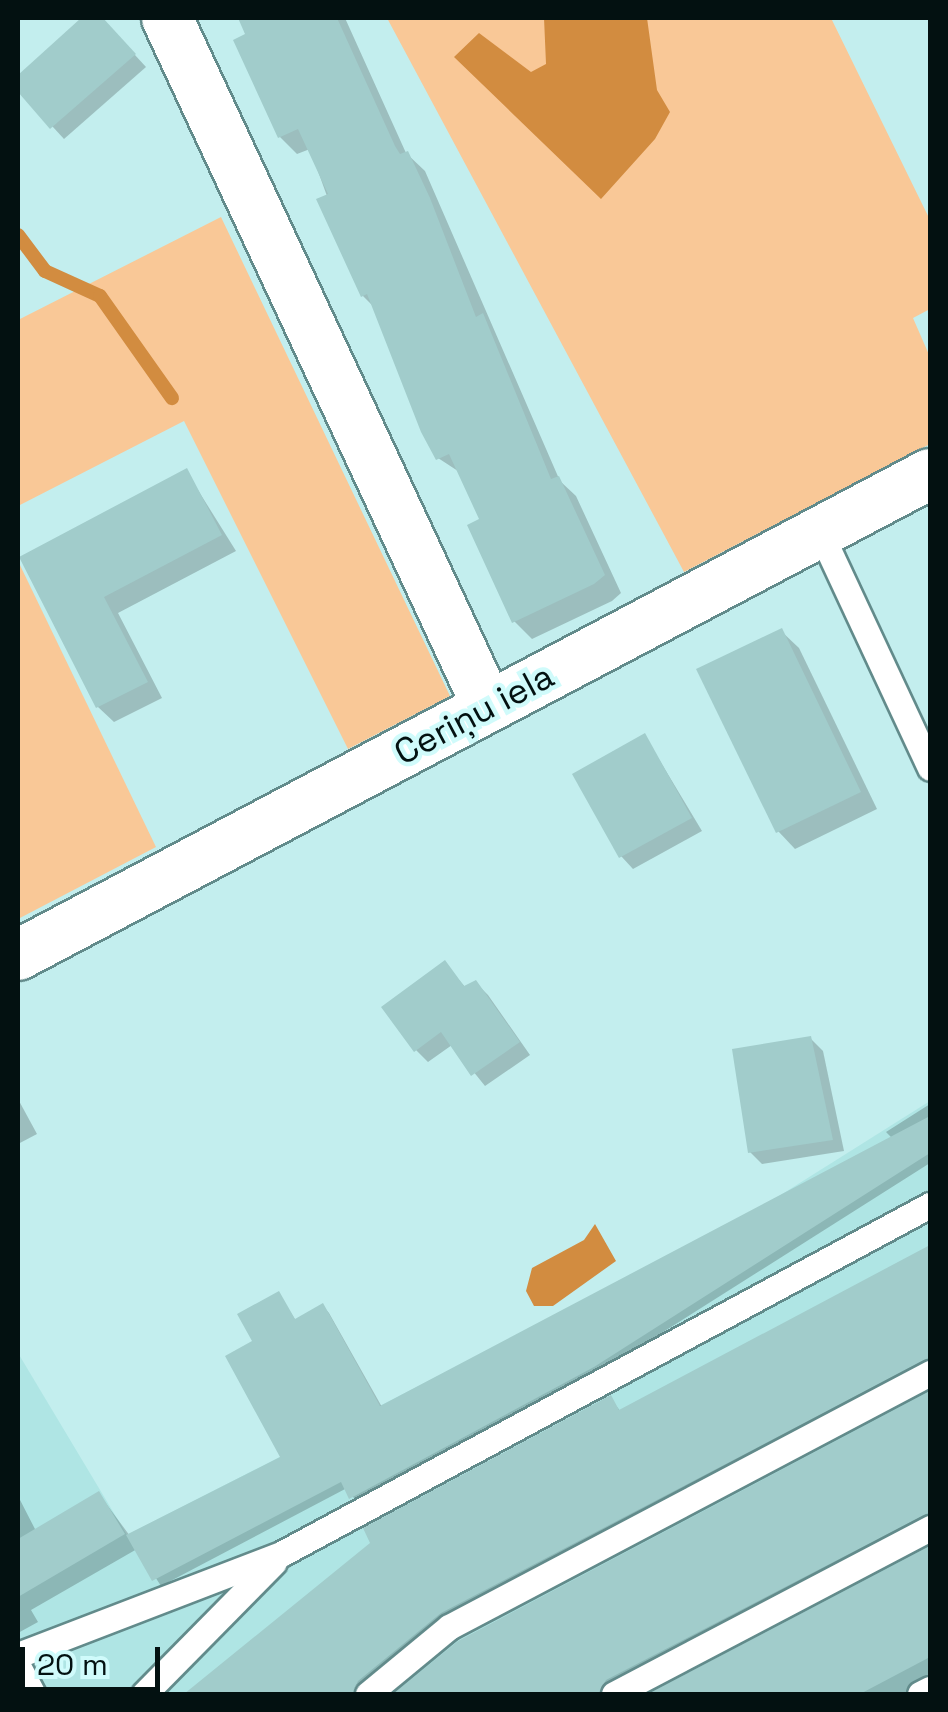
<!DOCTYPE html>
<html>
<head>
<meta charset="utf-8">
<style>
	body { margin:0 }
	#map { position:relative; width:948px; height:1712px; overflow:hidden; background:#c3eeee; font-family:"Space Grotesk",sans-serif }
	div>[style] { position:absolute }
	.built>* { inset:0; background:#afe5e4 }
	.green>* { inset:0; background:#f9c897 }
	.water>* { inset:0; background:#d28c40 }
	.shadow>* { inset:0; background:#0003 }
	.stream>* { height:14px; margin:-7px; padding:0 7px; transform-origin:7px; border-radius:7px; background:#d28c40 }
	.building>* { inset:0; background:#a1cccb }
	.roads { filter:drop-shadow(2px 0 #628b8b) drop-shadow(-2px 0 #628b8b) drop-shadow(0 2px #628b8b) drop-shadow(0 -2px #628b8b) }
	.service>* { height:25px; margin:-12.5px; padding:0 12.5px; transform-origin:12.5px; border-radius:12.5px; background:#fff }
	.minor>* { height:50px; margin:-25px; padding:0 25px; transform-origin:25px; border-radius:25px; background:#fff }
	span { translate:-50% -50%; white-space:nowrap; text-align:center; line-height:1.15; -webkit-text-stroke:9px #d0fbfb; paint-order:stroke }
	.street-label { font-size:35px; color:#031111 }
	.frame { position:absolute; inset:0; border:20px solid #031111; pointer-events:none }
	.scale { position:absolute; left:20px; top:1647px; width:140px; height:45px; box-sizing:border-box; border:5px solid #031111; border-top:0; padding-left:12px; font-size:30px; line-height:35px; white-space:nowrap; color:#031111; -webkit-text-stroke:8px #d0fbfb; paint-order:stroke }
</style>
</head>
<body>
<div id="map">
	<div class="built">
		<div style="clip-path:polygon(930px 1101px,930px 1694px,18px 1694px,18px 1353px,127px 1535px,730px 1227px)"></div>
	</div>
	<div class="green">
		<div style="clip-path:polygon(387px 18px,831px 18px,930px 220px,930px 309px,913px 318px,930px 357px,930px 444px,684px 572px)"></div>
		<div style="clip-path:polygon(221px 217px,450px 696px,348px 749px,184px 421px,18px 506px,18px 320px)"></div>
		<div style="clip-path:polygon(18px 561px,156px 847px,18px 919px)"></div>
	</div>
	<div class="water">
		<div style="clip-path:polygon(544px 18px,647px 18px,657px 90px,670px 112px,655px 139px,601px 199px,454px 57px,479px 33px,531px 72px,546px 64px)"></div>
		<div style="clip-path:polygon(595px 1224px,616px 1261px,553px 1306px,534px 1306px,526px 1291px,532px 1268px,584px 1240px)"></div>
	</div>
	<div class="shadow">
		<div style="clip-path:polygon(85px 18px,101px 18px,146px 67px,64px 139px,18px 89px,18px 78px)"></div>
		<div style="clip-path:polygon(240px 18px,345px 18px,406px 153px,425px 171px,560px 481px,576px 496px,621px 593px,612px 601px,532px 639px,514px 621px,482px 520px,461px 473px,438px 458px,375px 308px,363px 296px,310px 149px,297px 154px,280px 137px)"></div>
		<div style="clip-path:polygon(186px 471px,236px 551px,118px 613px,162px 698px,114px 722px,98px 707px,22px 558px)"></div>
		<div style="clip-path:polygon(781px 631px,799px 648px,877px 809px,795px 849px,778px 831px)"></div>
		<div style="clip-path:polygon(645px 736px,702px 831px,633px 869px,621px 856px)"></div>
		<div style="clip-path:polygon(445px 964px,466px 988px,476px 983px,488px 995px,530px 1055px,485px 1086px,452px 1045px,428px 1062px,416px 1050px)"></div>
		<div style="clip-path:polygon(811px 1039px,823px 1051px,844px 1151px,762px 1164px,750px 1152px)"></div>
		<div style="clip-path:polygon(18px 1099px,37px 1134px,18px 1144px)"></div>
		<div style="clip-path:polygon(930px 1104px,930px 1163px,600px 1372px,358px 1504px,347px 1488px,161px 1586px,137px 1549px,31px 1610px,38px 1622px,18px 1633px,18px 1496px,36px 1531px,99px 1494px,130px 1536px,283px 1458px,255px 1342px,279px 1294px,296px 1321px,323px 1306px,329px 1313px,382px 1407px,893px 1139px,886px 1132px)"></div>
		<div style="clip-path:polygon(930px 1247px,930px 1363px,447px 1618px,362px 1694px,188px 1694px,373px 1544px,610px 1398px,621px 1412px)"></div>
		<div style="clip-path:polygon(930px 1394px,930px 1521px,609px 1694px,397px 1694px,459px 1643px)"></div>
		<div style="clip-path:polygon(930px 1549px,930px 1682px,911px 1694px,653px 1694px)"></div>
	</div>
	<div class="stream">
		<div style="left:18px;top:235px;width:45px;rotate:53.1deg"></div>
		<div style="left:45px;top:271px;width:60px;rotate:24.4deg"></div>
		<div style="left:100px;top:296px;width:125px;rotate:54.8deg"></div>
	</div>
	<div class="building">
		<div style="clip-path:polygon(81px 18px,103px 18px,136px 54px,50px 129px,18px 92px,18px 75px)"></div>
		<div style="clip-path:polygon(238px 18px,337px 18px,395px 146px,400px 154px,408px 151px,430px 198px,476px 317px,483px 313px,551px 479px,559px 476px,605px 575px,594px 584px,512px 623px,467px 525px,479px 519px,449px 454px,436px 460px,421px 432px,367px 294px,361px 297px,316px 199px,328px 194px,298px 129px,278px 138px,233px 40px,245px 34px)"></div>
		<div style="clip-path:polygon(187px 468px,222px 535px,104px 597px,148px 682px,96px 708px,19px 557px)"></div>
		<div style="clip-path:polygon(782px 628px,861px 792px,776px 833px,696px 669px)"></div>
		<div style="clip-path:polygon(645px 733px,692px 818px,619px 858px,572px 774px)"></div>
		<div style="clip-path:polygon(445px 960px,464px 986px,476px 980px,520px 1042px,471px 1076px,441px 1032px,414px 1052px,381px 1007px)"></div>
		<div style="clip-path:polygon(811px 1036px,833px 1140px,748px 1153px,732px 1049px)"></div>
		<div style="clip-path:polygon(930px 1116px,930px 1153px,594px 1367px,349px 1499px,341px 1482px,152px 1581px,126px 1535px,280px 1457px,225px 1356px,252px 1341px,237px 1314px,279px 1291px,295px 1319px,323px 1303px,380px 1406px)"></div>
		<div style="clip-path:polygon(930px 1245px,930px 1357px,441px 1613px,358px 1681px,352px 1694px,184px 1694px,370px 1543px,363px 1528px,611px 1395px,619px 1410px)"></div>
		<div style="clip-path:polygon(930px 1391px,930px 1512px,606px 1680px,598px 1694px,393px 1694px,458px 1641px)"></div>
		<div style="clip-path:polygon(99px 1491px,125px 1534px,18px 1597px,18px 1539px)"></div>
		<div style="clip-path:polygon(930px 1546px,930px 1657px,860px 1694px,648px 1694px)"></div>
	</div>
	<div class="roads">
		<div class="service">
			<div style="left:821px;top:534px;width:258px;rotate:65deg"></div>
			<div style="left:18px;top:1655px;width:282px;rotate:-21deg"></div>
			<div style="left:281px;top:1554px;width:737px;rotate:-28.27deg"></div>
			<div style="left:18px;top:1666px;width:32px;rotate:62deg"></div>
			<div style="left:144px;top:1694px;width:185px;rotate:-45.4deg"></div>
			<div style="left:368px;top:1694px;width:105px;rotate:-39.6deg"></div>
			<div style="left:449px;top:1627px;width:544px;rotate:-27.84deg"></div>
			<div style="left:614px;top:1694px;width:357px;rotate:-27.7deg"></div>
			<div style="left:920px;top:1694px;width:11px;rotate:-27deg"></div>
		</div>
		<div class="minor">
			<div style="left:167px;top:18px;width:760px;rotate:65.02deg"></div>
			<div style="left:18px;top:955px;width:1031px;rotate:-27.81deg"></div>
		</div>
	</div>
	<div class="street-label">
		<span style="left:474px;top:714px;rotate:-28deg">Ceriņu iela</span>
	</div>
	<div class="frame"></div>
	<div class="scale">20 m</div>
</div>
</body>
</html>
